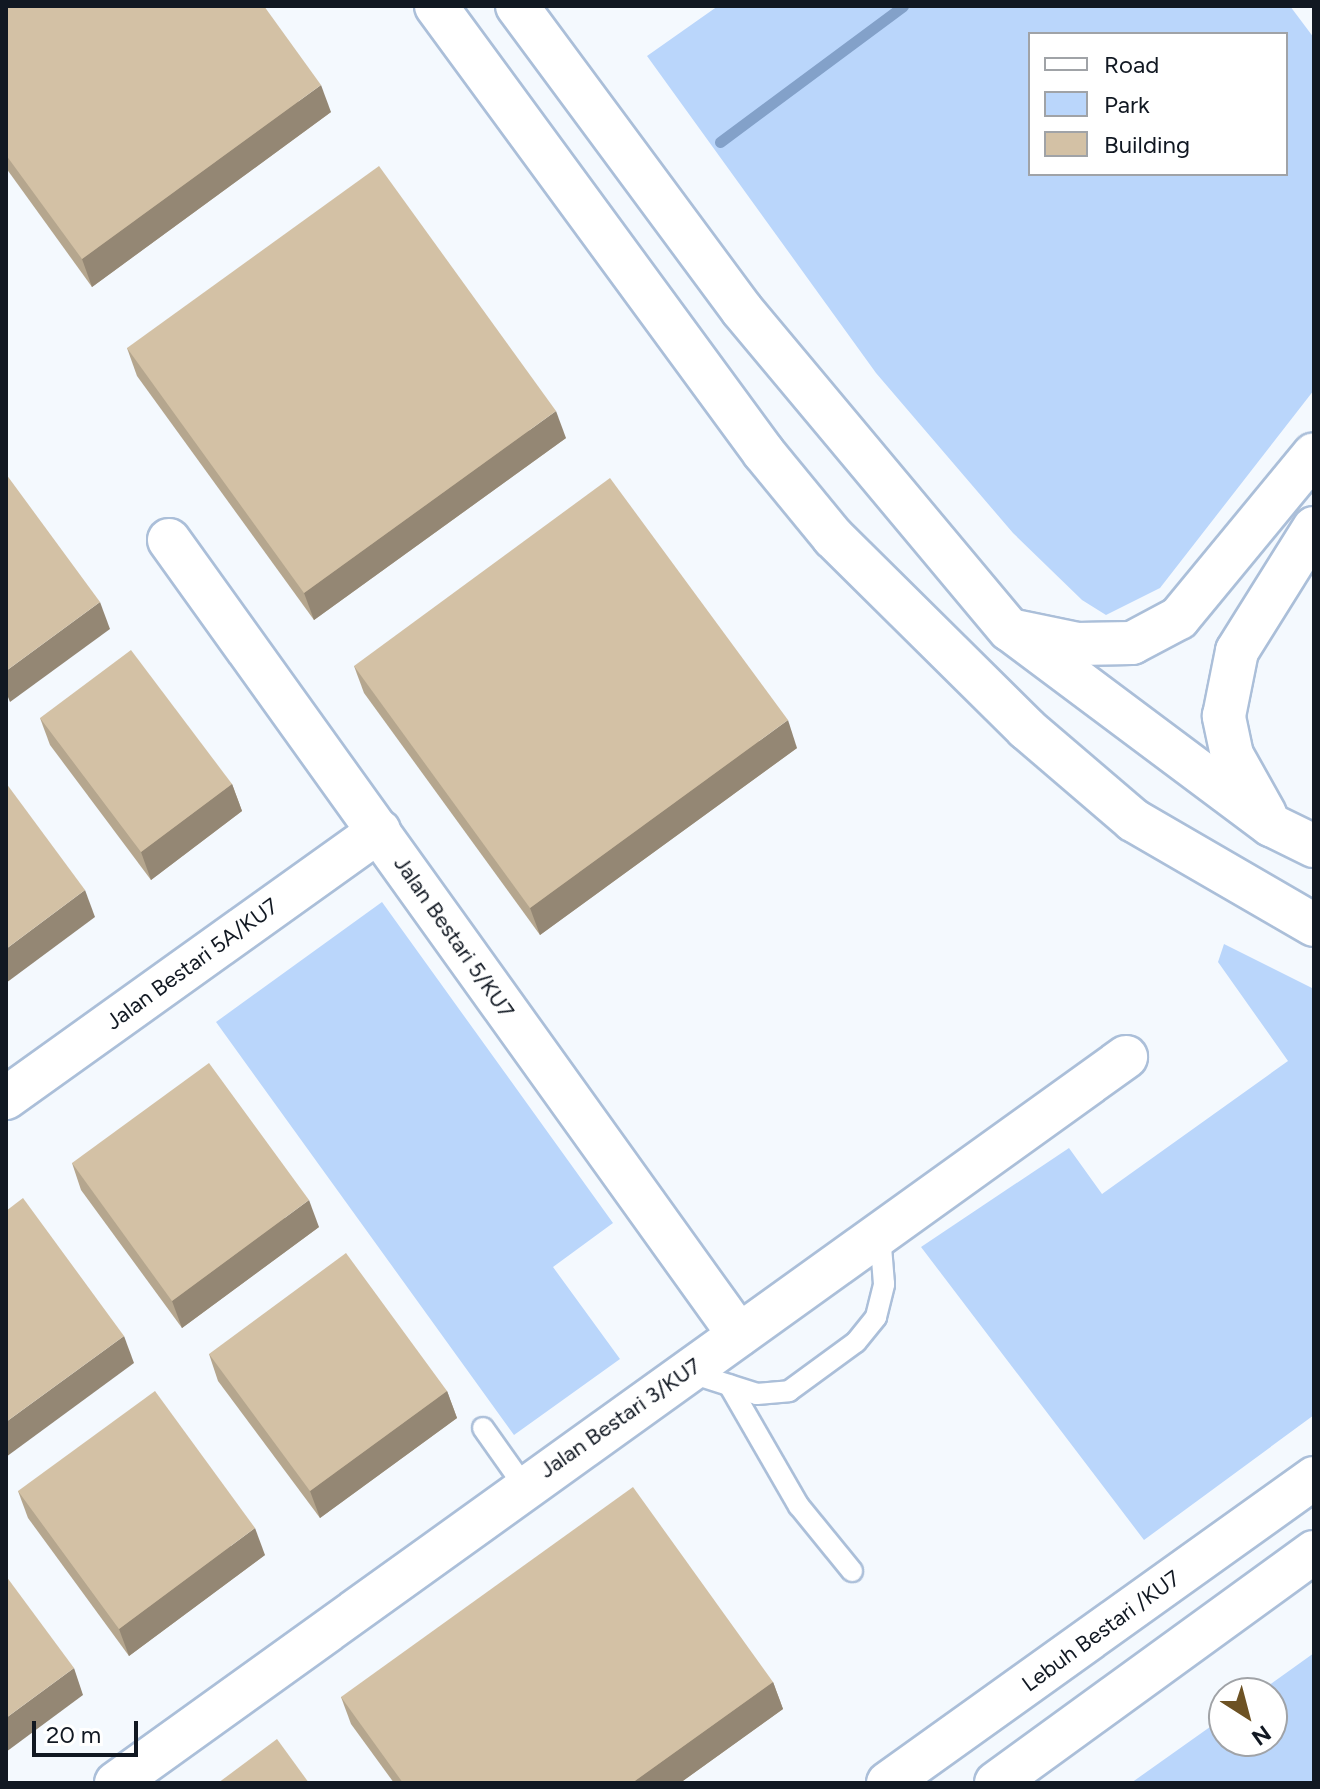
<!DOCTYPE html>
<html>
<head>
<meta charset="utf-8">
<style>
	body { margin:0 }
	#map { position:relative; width:1320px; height:1789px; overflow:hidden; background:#f4f9fe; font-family:Figtree,sans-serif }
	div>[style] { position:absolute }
	.green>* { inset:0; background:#bad6fb }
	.stream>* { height:11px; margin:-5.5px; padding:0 5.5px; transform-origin:5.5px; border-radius:5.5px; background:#83a1c9 }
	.roads { filter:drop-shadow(2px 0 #abbfd9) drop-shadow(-2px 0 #abbfd9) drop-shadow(0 2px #abbfd9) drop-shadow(0 -2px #abbfd9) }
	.lane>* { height:20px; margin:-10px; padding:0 10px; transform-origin:10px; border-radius:10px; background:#fff }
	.street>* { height:42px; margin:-21px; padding:0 21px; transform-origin:21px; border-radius:21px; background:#fff }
	.wall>* { inset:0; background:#b5a68e }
	.shaded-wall>* { inset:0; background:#948774 }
	.building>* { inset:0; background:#d3c1a5 }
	span { translate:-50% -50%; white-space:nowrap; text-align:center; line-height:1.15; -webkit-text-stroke:7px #fff; paint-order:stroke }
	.street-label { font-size:22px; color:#111822 }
	.frame { position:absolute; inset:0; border:8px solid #111822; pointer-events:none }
	.legend { position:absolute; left:1028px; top:32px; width:260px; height:144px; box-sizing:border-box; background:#fff; border:2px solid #a0a3a7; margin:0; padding:10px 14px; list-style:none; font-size:24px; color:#111822 }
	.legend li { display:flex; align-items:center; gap:16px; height:40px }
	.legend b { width:40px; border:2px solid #a0a3a7 }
	.north { position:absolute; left:1208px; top:1677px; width:80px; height:80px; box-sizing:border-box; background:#fff; border:2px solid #a0a3a7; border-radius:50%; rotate:144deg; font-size:22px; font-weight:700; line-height:32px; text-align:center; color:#111822 }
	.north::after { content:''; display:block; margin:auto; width:28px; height:36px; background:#6d5224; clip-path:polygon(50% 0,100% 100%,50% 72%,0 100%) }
	.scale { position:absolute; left:32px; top:1721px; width:106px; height:36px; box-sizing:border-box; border:4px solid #111822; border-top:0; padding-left:10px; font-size:24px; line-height:28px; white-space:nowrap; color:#111822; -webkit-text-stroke:6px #fff; paint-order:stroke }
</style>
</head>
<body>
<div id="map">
	<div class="green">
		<div style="clip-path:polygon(evenodd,718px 6px,1290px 6px,1314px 38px,1314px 390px,1160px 588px,1106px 615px,1082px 600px,1013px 533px,876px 373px,647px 56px,718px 6px,1030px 34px,1286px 34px,1286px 174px,1030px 174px,1030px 34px)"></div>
		<div style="clip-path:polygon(382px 902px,613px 1223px,553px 1267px,620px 1359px,514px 1435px,216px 1022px)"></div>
		<div style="clip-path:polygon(1224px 944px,1314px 989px,1314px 1415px,1144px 1540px,921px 1247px,1069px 1148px,1102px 1194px,1288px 1061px,1218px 962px)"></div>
		<div style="clip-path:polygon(1314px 1653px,1314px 1783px,1131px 1783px,1224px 1717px,1224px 1741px,1272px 1741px,1272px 1693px,1258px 1693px)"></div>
	</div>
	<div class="stream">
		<div style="left:720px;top:142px;width:228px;rotate:-36.6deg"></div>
	</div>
	<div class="roads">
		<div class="lane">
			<div style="left:688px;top:1372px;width:72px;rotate:17.7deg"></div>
			<div style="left:757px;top:1394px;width:32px;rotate:-5deg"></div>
			<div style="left:789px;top:1391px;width:83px;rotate:-36.2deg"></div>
			<div style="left:856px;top:1342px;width:32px;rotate:-51deg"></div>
			<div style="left:876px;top:1317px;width:34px;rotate:-76deg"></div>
			<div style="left:884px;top:1284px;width:50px;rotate:-94.6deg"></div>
			<div style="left:729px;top:1385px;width:140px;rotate:60deg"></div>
			<div style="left:799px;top:1506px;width:84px;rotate:50.8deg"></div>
			<div style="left:483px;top:1428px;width:71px;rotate:54.7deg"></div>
		</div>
		<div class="street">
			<div style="left:436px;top:6px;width:554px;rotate:53.73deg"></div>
			<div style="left:764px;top:453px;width:109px;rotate:50.6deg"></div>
			<div style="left:833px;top:537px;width:273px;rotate:44.7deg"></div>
			<div style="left:1027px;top:729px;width:140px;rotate:40.6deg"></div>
			<div style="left:1133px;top:820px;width:209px;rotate:30.1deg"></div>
			<div style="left:517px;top:6px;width:378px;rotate:53.5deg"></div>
			<div style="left:742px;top:310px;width:417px;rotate:50.1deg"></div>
			<div style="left:1010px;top:630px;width:326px;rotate:36.8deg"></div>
			<div style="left:1271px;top:825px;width:48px;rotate:26deg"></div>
			<div style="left:169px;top:540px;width:978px;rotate:54.36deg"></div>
			<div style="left:1015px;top:631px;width:63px;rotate:11.8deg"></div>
			<div style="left:1077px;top:644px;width:55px;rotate:-1deg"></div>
			<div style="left:1132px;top:643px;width:53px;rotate:-28deg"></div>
			<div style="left:1179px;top:618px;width:212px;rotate:-50.5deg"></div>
			<div style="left:1265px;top:814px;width:68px;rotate:-119.2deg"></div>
			<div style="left:1232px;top:755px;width:40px;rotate:-102deg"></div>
			<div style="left:1224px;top:716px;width:66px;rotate:-78.7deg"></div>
			<div style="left:1237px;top:651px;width:145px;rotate:-58deg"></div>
			<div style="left:6px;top:1098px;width:459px;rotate:-35.6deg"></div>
			<div style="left:116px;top:1783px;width:1244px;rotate:-35.71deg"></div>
			<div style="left:888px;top:1783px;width:524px;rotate:-35.6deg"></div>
			<div style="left:996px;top:1783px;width:393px;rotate:-36deg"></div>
		</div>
	</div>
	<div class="wall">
		<div style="clip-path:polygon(6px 6px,331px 112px,92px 287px,6px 168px)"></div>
		<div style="clip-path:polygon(127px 348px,566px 438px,314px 620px,137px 376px)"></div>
		<div style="clip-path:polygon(354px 666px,797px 748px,540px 935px,364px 693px)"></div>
		<div style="clip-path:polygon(40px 718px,232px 784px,242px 811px,151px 880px,50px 745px)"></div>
		<div style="clip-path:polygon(72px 1163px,319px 1227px,182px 1328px,81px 1190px)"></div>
		<div style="clip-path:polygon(209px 1354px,447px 1391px,457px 1418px,320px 1518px,218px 1381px)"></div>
		<div style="clip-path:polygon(18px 1491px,265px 1555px,129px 1656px,28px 1518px)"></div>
		<div style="clip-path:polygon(773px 1682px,783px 1709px,680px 1783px,394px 1783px,351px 1724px,341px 1697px)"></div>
	</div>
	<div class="shaded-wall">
		<div style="clip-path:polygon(321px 85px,331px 112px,92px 287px,82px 259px)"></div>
		<div style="clip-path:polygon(556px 411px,566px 438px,314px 620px,304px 593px)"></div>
		<div style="clip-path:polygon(100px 602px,110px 629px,10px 702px,6px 692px,6px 671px)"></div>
		<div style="clip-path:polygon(788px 720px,797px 748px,540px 935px,530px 908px)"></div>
		<div style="clip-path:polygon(232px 784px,242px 811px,151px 880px,141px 852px)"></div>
		<div style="clip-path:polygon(85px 890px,95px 917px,6px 983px,6px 949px)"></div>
		<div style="clip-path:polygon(309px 1200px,319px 1227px,182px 1328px,172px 1301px)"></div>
		<div style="clip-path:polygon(124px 1336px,134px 1363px,6px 1457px,6px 1422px)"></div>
		<div style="clip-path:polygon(447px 1391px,457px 1418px,320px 1518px,310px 1491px)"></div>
		<div style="clip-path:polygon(255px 1528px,265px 1555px,129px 1656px,119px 1629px)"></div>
		<div style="clip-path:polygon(74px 1668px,83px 1695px,6px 1752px,6px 1718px)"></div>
		<div style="clip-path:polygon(773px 1682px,783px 1709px,680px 1783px,632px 1783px)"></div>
	</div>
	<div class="building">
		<div style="clip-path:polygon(6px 6px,264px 6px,321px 85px,82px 259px,6px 155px)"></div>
		<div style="clip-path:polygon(379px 166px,556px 411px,304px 593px,127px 348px)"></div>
		<div style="clip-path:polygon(6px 474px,100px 602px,6px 671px)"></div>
		<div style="clip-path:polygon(610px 478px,788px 720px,530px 908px,354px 666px)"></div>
		<div style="clip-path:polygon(131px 650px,232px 784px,141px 852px,40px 718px)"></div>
		<div style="clip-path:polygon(6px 783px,85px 890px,6px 949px)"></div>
		<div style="clip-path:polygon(209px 1063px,309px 1200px,172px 1301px,72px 1163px)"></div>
		<div style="clip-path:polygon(23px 1198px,124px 1336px,6px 1422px,6px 1211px)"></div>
		<div style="clip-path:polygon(346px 1253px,447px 1391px,310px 1491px,209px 1354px)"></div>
		<div style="clip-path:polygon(155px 1391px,255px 1528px,119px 1629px,18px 1491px)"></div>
		<div style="clip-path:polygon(633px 1487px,773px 1682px,632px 1783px,403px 1783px,341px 1697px)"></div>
		<div style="clip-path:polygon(6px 1576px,74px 1668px,6px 1718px)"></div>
		<div style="clip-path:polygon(277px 1739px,309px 1783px,218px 1783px)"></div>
	</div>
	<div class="street-label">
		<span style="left:454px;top:937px;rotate:55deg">Jalan Bestari 5/KU7</span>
		<span style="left:192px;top:964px;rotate:-36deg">Jalan Bestari 5A/KU7</span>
		<span style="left:620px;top:1418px;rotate:-35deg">Jalan Bestari 3/KU7</span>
		<span style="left:1101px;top:1631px;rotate:-36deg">Lebuh Bestari /KU7</span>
	</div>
	<div class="frame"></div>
	<ul class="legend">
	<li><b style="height:10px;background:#fff"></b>Road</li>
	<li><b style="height:22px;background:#bad6fb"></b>Park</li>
	<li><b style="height:22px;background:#d3c1a5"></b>Building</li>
	</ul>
	<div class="north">N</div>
	<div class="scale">20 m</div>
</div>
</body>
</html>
